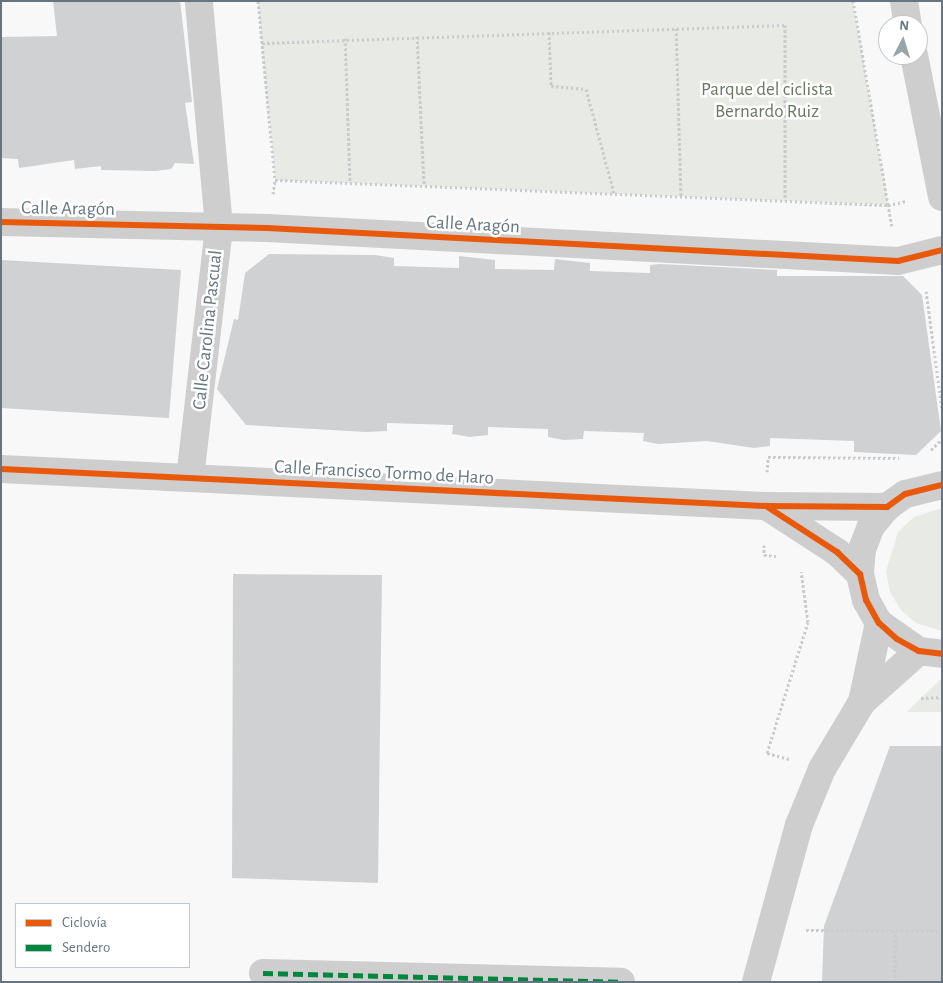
<!DOCTYPE html>
<html>
<head>
<meta charset="utf-8">
<style>
	body { margin:0 }
	#map { position:relative; width:943px; height:983px; overflow:hidden; background:#f8f8f8; font-family:"Alegreya Sans",sans-serif }
	div>[style] { position:absolute }
	.green>* { inset:0; background:#e7eae5 }
	.building>* { inset:0; background:#cfd1d2 }
	.path>* { height:3px; margin-top:-1.5px; transform-origin:0; background:repeating-linear-gradient(90deg,#cacbcd 0 2.5px,transparent 0 5px) }
	.minor>* { height:28px; margin:-14px; padding:0 14px; transform-origin:14px; border-radius:14px; background:#cececf }
	.quiet>* { height:5px; margin-top:-2.5px; transform-origin:0; background:repeating-linear-gradient(90deg,#00873e 0 10px,transparent 0 15px) }
	.cycleway>* { height:6px; margin:-3px; padding:0 3px; transform-origin:3px; border-radius:3px; background:#e8590c }
	span { translate:-50% -50%; white-space:nowrap; text-align:center; line-height:1.15; -webkit-text-stroke:5px #fff; paint-order:stroke }
	.park-label { font-size:19px; color:#687a63 }
	.street-label { font-size:19px; color:#657682 }
	.frame { position:absolute; inset:0; border:2px solid #657682; pointer-events:none }
	.legend { position:absolute; left:15px; top:903px; width:175px; height:65px; box-sizing:border-box; background:#fff; border:1px solid #c1c8cd; margin:0; padding:6px 9px; list-style:none; font-size:15px; color:#657682 }
	.legend li { display:flex; align-items:center; gap:10px; height:25px }
	.legend b { width:25px; border:1px solid #c1c8cd }
	.north { position:absolute; left:878px; top:15px; width:50px; height:50px; box-sizing:border-box; background:#fff; border:1px solid #c1c8cd; border-radius:50%; rotate:5deg; font-size:14px; font-weight:700; line-height:20px; text-align:center; color:#657682 }
	.north::after { content:''; display:block; margin:auto; width:18px; height:22px; background:#98a4ab; clip-path:polygon(50% 0,100% 100%,50% 72%,0 100%) }
</style>
</head>
<body>
<div id="map">
	<div class="green">
		<div style="clip-path:polygon(258px 1px,853px 1px,888px 205px,275px 180px)"></div>
		<div style="clip-path:polygon(942px 508px,942px 631px,916px 623px,901px 610px,890px 592px,886px 571px,898px 532px,914px 517px)"></div>
		<div style="clip-path:polygon(942px 678px,942px 712px,907px 712px,921px 698px)"></div>
	</div>
	<div class="building">
		<div style="clip-path:polygon(53px 1px,180px 1px,192px 102px,185px 103px,194px 164px,175px 163px,171px 169px,156px 171px,101px 170px,101px 166px,75px 169px,74px 160px,19px 168px,18px 159px,1px 158px,1px 37px,57px 36px)"></div>
		<div style="clip-path:polygon(269px 254px,375px 255px,394px 258px,394px 266px,459px 268px,459px 256px,495px 260px,495px 269px,554px 270px,555px 259px,590px 263px,590px 271px,650px 273px,650px 265px,660px 264px,777px 270px,777px 276px,903px 276px,922px 295px,941px 431px,916px 455px,854px 452px,854px 441px,770px 438px,770px 446px,754px 448px,707px 441px,658px 444px,643px 441px,644px 433px,584px 431px,583px 439px,564px 440px,548px 437px,548px 429px,488px 427px,488px 435px,470px 437px,452px 434px,453px 425px,387px 423px,387px 431px,366px 432px,246px 425px,217px 389px,234px 319px,238px 320px,245px 273px)"></div>
		<div style="clip-path:polygon(1px 260px,181px 270px,169px 418px,1px 408px)"></div>
		<div style="clip-path:polygon(233px 574px,382px 575px,378px 883px,232px 878px)"></div>
		<div style="clip-path:polygon(890px 746px,942px 746px,942px 982px,822px 982px,824px 926px)"></div>
	</div>
	<div class="path">
		<div style="left:258px;top:1px;width:180px;rotate:84.6deg"></div>
		<div style="left:275px;top:180px;width:614px;rotate:2.34deg"></div>
		<div style="left:888px;top:205px;width:207px;rotate:-99.7deg"></div>
		<div style="left:676px;top:28px;width:168px;rotate:88.3deg"></div>
		<div style="left:549px;top:32px;width:54px;rotate:87.9deg"></div>
		<div style="left:551px;top:86px;width:35px;rotate:5deg"></div>
		<div style="left:586px;top:89px;width:108px;rotate:74.9deg"></div>
		<div style="left:417px;top:36px;width:149px;rotate:87.3deg"></div>
		<div style="left:345px;top:38px;width:144px;rotate:88deg"></div>
		<div style="left:262px;top:43px;width:523px;rotate:-1.97deg"></div>
		<div style="left:785px;top:25px;width:175px;rotate:90deg"></div>
		<div style="left:273px;top:194px;width:14px;rotate:-82deg"></div>
		<div style="left:892px;top:226px;width:21px;rotate:-101deg"></div>
		<div style="left:888px;top:205px;width:19px;rotate:-12deg"></div>
		<div style="left:926px;top:291px;width:120px;rotate:82.3deg"></div>
		<div style="left:931px;top:450px;width:16px;rotate:-45deg"></div>
		<div style="left:767px;top:472px;width:15px;rotate:-86deg"></div>
		<div style="left:768px;top:457px;width:131px;rotate:0.4deg"></div>
		<div style="left:764px;top:545px;width:10px;rotate:90deg"></div>
		<div style="left:764px;top:555px;width:12px;rotate:5deg"></div>
		<div style="left:921px;top:698px;width:21px;rotate:-3deg"></div>
		<div style="left:789px;top:759px;width:23px;rotate:-165deg"></div>
		<div style="left:767px;top:753px;width:137px;rotate:-72.6deg"></div>
		<div style="left:808px;top:622px;width:51px;rotate:-97.8deg"></div>
		<div style="left:806px;top:930px;width:136px;rotate:0.4deg"></div>
		<div style="left:895px;top:982px;width:51px;rotate:-90deg"></div>
	</div>
	<div class="minor">
		<div style="left:904px;top:1px;width:24px;rotate:81deg"></div>
		<div style="left:914px;top:55px;width:145px;rotate:78.8deg"></div>
		<div style="left:1px;top:222px;width:266px;rotate:1.3deg"></div>
		<div style="left:267px;top:228px;width:632px;rotate:2.99deg"></div>
		<div style="left:898px;top:261px;width:45px;rotate:-14deg"></div>
		<div style="left:1px;top:469px;width:766px;rotate:2.77deg"></div>
		<div style="left:766px;top:506px;width:121px;rotate:0.5deg"></div>
		<div style="left:190px;top:478px;width:253px;rotate:-83.4deg"></div>
		<div style="left:219px;top:227px;width:227px;rotate:-95.1deg"></div>
		<div style="left:942px;top:485px;width:38px;rotate:166deg"></div>
		<div style="left:905px;top:494px;width:22px;rotate:144deg"></div>
		<div style="left:887px;top:507px;width:25px;rotate:130deg"></div>
		<div style="left:871px;top:526px;width:25px;rotate:111deg"></div>
		<div style="left:862px;top:549px;width:25px;rotate:95deg"></div>
		<div style="left:860px;top:574px;width:27px;rotate:77deg"></div>
		<div style="left:866px;top:600px;width:26px;rotate:61deg"></div>
		<div style="left:879px;top:623px;width:49px;rotate:35deg"></div>
		<div style="left:919px;top:651px;width:23px;rotate:7deg"></div>
		<div style="left:766px;top:506px;width:85px;rotate:32.9deg"></div>
		<div style="left:837px;top:552px;width:32px;rotate:44deg"></div>
		<div style="left:862px;top:702px;width:81px;rotate:-77.9deg"></div>
		<div style="left:263px;top:973px;width:358px;rotate:1.4deg"></div>
		<div style="left:756px;top:982px;width:163px;rotate:-74.7deg"></div>
		<div style="left:799px;top:825px;width:61px;rotate:-67.7deg"></div>
		<div style="left:822px;top:769px;width:78px;rotate:-59.2deg"></div>
		<div style="left:862px;top:702px;width:76px;rotate:-41.8deg"></div>
	</div>
	<div class="quiet">
		<div style="left:263px;top:973px;width:358px;rotate:1.4deg"></div>
	</div>
	<div class="cycleway">
		<div style="left:1px;top:222px;width:266px;rotate:1.3deg"></div>
		<div style="left:267px;top:228px;width:632px;rotate:2.99deg"></div>
		<div style="left:898px;top:261px;width:45px;rotate:-14deg"></div>
		<div style="left:1px;top:469px;width:766px;rotate:2.77deg"></div>
		<div style="left:766px;top:506px;width:121px;rotate:0.5deg"></div>
		<div style="left:887px;top:507px;width:22px;rotate:-36deg"></div>
		<div style="left:905px;top:494px;width:38px;rotate:-14deg"></div>
		<div style="left:766px;top:506px;width:85px;rotate:32.9deg"></div>
		<div style="left:837px;top:552px;width:32px;rotate:44deg"></div>
		<div style="left:860px;top:574px;width:27px;rotate:77deg"></div>
		<div style="left:866px;top:600px;width:26px;rotate:61deg"></div>
		<div style="left:879px;top:623px;width:24px;rotate:42deg"></div>
		<div style="left:897px;top:639px;width:25px;rotate:29deg"></div>
		<div style="left:919px;top:651px;width:23px;rotate:7deg"></div>
	</div>
	<div class="park-label">
		<span style="left:767px;top:101px">Parque del ciclista<br>Bernardo Ruiz</span>
	</div>
	<div class="street-label">
		<span style="left:68px;top:209px;rotate:1deg">Calle Aragón</span>
		<span style="left:473px;top:225px;rotate:3deg">Calle Aragón</span>
		<span style="left:208px;top:330px;rotate:-84deg">Calle Carolina Pascual</span>
		<span style="left:384px;top:473px;rotate:3deg">Calle Francisco Tormo de Haro</span>
	</div>
	<div class="frame"></div>
	<ul class="legend">
	<li><b style="height:6px;background:#e8590c"></b>Ciclovía</li>
	<li><b style="height:6px;background:#00873e"></b>Sendero</li>
	</ul>
	<div class="north">N</div>
</div>
</body>
</html>
